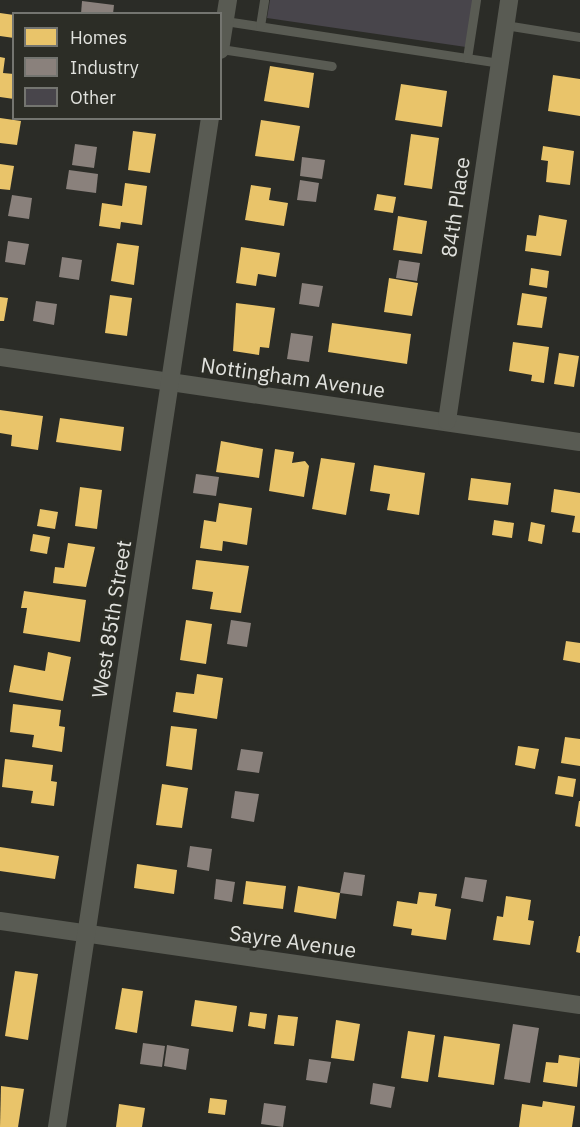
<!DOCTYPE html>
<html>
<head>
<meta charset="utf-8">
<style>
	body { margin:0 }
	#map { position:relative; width:580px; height:1127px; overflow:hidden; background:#2b2c27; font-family:"IBM Plex Sans",sans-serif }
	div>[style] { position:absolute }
	.homes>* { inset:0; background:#e9c46a }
	.industry>* { inset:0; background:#8a817c }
	.building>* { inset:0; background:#48454b }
	.lane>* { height:9px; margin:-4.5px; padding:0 4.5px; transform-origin:4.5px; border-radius:4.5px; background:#595b53 }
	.street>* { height:18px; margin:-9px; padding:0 9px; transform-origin:9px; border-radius:9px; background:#595b53 }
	span { translate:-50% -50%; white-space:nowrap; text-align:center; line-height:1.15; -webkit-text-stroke:6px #2c2d26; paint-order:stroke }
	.street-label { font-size:21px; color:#e1e2de }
	.legend { position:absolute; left:12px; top:12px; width:210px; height:108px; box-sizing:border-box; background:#2c2d26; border:2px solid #747570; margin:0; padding:8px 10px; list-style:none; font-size:18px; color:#e1e2de }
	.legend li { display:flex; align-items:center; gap:12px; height:30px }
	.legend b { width:30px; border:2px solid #747570 }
</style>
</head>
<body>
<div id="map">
	<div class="homes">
		<div style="clip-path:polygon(0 13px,14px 15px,14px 38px,0 36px)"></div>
		<div style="clip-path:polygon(0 57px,5px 58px,3px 73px,14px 74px,14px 99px,0 97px)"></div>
		<div style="clip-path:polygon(270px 66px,314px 73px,309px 108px,264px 101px)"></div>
		<div style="clip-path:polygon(553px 75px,580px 79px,580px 116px,548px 111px)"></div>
		<div style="clip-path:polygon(401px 84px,447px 91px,442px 127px,395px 120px)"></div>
		<div style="clip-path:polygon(0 118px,21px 121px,17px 145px,0 143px)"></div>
		<div style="clip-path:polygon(261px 120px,300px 126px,294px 161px,255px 156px)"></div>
		<div style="clip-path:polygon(133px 131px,156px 134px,150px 173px,128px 170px)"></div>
		<div style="clip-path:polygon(411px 134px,439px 138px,432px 189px,404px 185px)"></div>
		<div style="clip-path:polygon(543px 146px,574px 151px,570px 185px,546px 182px,548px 161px,541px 160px)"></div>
		<div style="clip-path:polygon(0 164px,14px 166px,10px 190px,0 189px)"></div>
		<div style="clip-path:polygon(125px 183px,147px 186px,142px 225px,121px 222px,120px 229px,99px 226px,102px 203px,122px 206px)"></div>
		<div style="clip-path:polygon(251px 185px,271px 188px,269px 200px,288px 203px,284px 226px,245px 220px)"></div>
		<div style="clip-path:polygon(377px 194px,396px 197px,393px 213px,374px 210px)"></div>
		<div style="clip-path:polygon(539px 215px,567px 220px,561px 256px,525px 251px,527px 235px,536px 236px)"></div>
		<div style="clip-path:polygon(398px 216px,427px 221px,422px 254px,393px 250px)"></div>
		<div style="clip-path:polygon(117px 243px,139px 246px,134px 285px,111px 281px)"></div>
		<div style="clip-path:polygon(241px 247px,280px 253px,276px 277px,258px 274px,256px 286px,236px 283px)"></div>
		<div style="clip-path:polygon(531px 268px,549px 271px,547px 288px,529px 285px)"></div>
		<div style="clip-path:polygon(389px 278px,418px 283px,412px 316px,384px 312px)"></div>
		<div style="clip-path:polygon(522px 293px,547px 297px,542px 328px,517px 325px)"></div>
		<div style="clip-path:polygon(110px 295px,132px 298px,127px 336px,105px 333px)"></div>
		<div style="clip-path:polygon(0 297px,8px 298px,4px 321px,0 321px)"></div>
		<div style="clip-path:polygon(236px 303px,275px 308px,269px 348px,260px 347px,259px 355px,233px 351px)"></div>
		<div style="clip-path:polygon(332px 323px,411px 334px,407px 364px,328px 352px)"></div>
		<div style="clip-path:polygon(513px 342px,549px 347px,544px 383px,531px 381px,532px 375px,509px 371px)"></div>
		<div style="clip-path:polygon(559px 353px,579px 356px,574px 387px,554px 384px)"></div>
		<div style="clip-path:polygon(0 410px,43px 416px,38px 450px,11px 446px,12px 435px,0 433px)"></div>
		<div style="clip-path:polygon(60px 418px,124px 427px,121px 451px,56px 442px)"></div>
		<div style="clip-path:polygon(221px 441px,263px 449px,259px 478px,216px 472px)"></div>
		<div style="clip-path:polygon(275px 449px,294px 452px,292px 463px,305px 461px,309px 466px,304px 497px,269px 491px)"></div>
		<div style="clip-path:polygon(321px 458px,355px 463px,346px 515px,312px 509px)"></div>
		<div style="clip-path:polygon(374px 465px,425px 473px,419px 515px,387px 510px,390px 494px,370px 491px)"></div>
		<div style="clip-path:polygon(471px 478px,511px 483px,508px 505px,468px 500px)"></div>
		<div style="clip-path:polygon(80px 487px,102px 490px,97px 529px,75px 526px)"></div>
		<div style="clip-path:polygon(554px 489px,580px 493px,580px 533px,572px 532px,575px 516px,551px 512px)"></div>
		<div style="clip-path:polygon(219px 503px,252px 508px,247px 545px,223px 541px,222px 551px,200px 548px,204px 520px,216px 522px)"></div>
		<div style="clip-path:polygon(40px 509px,58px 512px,55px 529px,37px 526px)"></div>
		<div style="clip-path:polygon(494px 520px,514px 523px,512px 538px,492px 535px)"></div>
		<div style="clip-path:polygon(531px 522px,545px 525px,542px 544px,528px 541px)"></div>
		<div style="clip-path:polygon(33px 534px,50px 537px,47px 554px,30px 551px)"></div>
		<div style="clip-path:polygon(68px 543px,95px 547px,86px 587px,53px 583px,55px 567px,64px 568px)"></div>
		<div style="clip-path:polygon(196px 560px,249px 566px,241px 613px,210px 609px,213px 592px,192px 589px)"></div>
		<div style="clip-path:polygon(24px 591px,86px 600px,80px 642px,23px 633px,27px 608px,21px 608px)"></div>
		<div style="clip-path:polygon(186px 620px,212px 624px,206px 664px,180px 660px)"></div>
		<div style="clip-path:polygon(566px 641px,580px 643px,580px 663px,563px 660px)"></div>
		<div style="clip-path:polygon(48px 652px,71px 657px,63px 701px,9px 692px,14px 665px,45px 671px)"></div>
		<div style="clip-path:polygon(197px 674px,223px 678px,217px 719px,173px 712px,176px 692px,194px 694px)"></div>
		<div style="clip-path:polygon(13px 704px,61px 710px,59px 726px,65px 727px,62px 752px,32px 747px,34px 735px,10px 732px)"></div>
		<div style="clip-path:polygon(171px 726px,197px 729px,192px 770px,166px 766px)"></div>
		<div style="clip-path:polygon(565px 737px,580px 739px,580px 766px,561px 763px)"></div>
		<div style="clip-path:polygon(518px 746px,539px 749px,535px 769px,515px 765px)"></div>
		<div style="clip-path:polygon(5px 759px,53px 765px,51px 781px,57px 782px,54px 806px,31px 803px,33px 791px,2px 787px)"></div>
		<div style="clip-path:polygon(558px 776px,576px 779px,573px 797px,555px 794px)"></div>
		<div style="clip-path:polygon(162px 784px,188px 788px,182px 828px,156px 825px)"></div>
		<div style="clip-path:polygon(579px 801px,580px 801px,580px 827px,575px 826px)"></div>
		<div style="clip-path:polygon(0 847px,59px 856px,55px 879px,0 871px)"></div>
		<div style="clip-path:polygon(137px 864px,177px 870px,174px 894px,134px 888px)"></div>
		<div style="clip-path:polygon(246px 881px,286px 886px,283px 909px,243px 904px)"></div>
		<div style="clip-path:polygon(298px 886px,340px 893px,336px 919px,294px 912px)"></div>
		<div style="clip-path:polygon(419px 892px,437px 894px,435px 906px,451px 909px,446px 940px,411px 935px,412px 929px,393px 926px,397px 901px,417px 904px)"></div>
		<div style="clip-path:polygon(506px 896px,531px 900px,528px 920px,534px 921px,530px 945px,493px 940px,497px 916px,503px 917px)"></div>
		<div style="clip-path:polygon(579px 936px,580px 936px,580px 953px,576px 952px)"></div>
		<div style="clip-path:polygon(15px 971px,38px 974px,28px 1040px,5px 1036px)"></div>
		<div style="clip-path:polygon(122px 988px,143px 991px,137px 1033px,115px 1029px)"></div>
		<div style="clip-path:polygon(195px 1000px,237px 1006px,233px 1032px,191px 1026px)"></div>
		<div style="clip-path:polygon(250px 1012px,267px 1014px,265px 1029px,248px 1026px)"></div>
		<div style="clip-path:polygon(278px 1015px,298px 1017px,294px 1046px,274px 1044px)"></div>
		<div style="clip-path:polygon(336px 1020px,360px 1024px,354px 1061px,331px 1058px)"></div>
		<div style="clip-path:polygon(408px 1031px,435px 1035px,428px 1082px,401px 1078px)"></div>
		<div style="clip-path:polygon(444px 1036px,500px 1044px,494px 1085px,438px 1077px)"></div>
		<div style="clip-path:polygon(559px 1055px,580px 1058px,577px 1087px,543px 1082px,546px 1062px,558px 1063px)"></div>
		<div style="clip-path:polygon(1px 1086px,24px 1089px,18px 1127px,0 1127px)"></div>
		<div style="clip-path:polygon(210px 1098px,227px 1100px,225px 1115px,208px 1113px)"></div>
		<div style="clip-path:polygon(543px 1101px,575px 1106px,572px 1127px,519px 1127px,522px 1104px,542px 1107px)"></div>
		<div style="clip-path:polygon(119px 1104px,145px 1108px,142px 1127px,116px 1127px)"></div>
	</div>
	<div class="industry">
		<div style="clip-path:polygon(82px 1px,114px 5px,113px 14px,81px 14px)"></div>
		<div style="clip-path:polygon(75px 144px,97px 147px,94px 168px,72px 165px)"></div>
		<div style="clip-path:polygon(302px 157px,325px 160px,322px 179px,300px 176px)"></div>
		<div style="clip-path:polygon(69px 170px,98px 174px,96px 193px,66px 189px)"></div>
		<div style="clip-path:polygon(300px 180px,319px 183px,316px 202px,297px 200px)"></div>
		<div style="clip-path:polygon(12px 195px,32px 198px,29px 219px,8px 216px)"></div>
		<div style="clip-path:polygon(8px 241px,29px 244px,25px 265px,5px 262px)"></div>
		<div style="clip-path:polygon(62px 257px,82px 260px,79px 280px,59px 277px)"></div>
		<div style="clip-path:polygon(399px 260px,420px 263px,417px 281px,396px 278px)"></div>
		<div style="clip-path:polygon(302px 283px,323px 286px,319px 307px,299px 304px)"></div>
		<div style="clip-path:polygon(36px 301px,57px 304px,54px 325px,33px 321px)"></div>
		<div style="clip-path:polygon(291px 333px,313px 336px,309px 362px,287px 359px)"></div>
		<div style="clip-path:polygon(196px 474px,219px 477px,216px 496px,193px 493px)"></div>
		<div style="clip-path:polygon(231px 620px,251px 623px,247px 647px,227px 644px)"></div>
		<div style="clip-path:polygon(241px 749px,263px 752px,259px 773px,237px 770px)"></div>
		<div style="clip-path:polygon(235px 791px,259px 794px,254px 822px,231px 818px)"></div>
		<div style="clip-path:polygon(190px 846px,212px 849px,209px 871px,187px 867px)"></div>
		<div style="clip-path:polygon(344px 872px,365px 875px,362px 896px,340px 893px)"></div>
		<div style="clip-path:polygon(465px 877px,487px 880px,483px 902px,461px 898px)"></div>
		<div style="clip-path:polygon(216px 879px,235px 882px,232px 902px,214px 899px)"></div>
		<div style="clip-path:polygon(513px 1024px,539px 1028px,530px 1083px,504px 1079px)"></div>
		<div style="clip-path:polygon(143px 1043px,165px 1046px,162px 1067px,140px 1064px)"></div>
		<div style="clip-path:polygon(167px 1045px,189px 1049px,186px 1070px,164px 1066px)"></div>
		<div style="clip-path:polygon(309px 1059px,331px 1062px,327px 1083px,306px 1080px)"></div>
		<div style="clip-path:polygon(373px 1083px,395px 1087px,391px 1108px,370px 1104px)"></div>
		<div style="clip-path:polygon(264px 1103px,286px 1106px,283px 1127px,261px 1124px)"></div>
	</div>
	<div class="building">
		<div style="clip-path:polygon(270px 0,473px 0,466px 47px,267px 18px)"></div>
	</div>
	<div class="lane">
		<div style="left:225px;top:21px;width:277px;rotate:8.7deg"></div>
		<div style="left:505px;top:25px;width:76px;rotate:9.1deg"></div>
		<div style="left:260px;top:26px;width:26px;rotate:-81deg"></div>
		<div style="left:221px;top:49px;width:112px;rotate:8.7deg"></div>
		<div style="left:467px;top:58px;width:59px;rotate:-81.2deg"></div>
	</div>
	<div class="street">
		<div style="left:220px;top:50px;width:51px;rotate:-80.9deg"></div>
		<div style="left:0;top:357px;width:586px;rotate:8.34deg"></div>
		<div style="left:447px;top:421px;width:426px;rotate:-81.6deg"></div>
		<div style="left:0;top:921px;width:586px;rotate:8.24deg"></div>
		<div style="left:57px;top:1127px;width:1021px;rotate:-81.38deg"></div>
	</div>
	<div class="street-label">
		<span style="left:455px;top:207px;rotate:-82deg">84th Place</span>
		<span style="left:293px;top:377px;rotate:8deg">Nottingham Avenue</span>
		<span style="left:111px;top:619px;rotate:-81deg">West 85th Street</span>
		<span style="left:293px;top:941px;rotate:8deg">Sayre Avenue</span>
	</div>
	<ul class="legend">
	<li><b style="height:16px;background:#e9c46a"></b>Homes</li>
	<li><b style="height:16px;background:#8a817c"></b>Industry</li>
	<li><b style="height:16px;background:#48454b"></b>Other</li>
	</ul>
</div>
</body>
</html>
